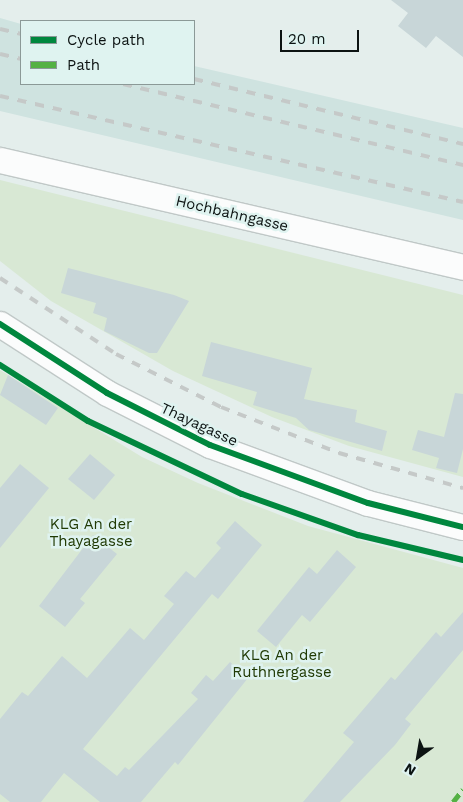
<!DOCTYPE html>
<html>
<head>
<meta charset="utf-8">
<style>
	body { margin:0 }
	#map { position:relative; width:463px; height:802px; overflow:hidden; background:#e4eeec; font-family:"Work Sans",sans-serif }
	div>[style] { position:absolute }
	.built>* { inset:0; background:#cfe3e0 }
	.green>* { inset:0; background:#d8e8d4 }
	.building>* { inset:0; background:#c8d6d8 }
	.roads { filter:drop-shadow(1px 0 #c0c8c7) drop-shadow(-1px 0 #c0c8c7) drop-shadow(0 1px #c0c8c7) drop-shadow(0 -1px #c0c8c7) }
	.street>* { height:25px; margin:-12.5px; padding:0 12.5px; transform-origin:12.5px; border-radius:12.5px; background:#fbfcfc }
	.rail>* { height:4px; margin-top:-2px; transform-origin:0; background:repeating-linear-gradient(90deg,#c5c9c8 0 9px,transparent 0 18px) }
	.quiet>* { height:5px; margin-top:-2.5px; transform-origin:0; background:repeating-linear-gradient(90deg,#54b144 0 10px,transparent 0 15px) }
	.cycleway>* { height:6px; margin:-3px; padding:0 3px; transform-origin:3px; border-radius:3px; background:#00873e }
	span { translate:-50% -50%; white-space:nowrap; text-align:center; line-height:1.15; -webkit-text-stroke:5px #dff3f0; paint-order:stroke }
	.street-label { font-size:15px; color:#0c1312 }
	.park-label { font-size:15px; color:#203a04 }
	.legend { position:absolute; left:20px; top:20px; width:175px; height:65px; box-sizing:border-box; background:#dff3f0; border:1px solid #8b9997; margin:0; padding:6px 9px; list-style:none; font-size:15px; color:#0c1312 }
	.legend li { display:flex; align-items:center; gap:10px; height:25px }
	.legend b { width:25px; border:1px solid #8b9997 }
	.north { position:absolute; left:393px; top:732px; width:50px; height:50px; -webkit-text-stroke:4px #dff3f0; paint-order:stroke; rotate:212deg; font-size:14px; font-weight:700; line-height:20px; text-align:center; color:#0c1312 }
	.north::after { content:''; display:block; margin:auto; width:18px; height:22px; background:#0c1312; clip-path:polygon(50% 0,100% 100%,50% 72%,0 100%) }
	.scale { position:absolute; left:280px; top:30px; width:79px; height:22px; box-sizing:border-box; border:2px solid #0c1312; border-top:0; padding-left:6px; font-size:15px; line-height:18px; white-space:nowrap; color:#0c1312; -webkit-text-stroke:4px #dff3f0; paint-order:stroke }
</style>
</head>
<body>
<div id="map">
	<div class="built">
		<div style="clip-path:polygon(0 18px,21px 24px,21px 84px,194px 84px,194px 66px,463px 128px,463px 220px,0 111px)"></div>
	</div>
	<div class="green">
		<div style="clip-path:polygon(0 180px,463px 295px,463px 477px,349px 446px,272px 417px,173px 371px,51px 301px,0 261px)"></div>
		<div style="clip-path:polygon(0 370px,142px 457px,198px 483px,308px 526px,463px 568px,463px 802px,0 802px)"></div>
	</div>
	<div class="building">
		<div style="clip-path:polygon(391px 0,463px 0,463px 57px,436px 36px,426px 48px,398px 26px,408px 13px)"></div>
		<div style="clip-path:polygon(68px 268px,174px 295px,189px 301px,157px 353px,149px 353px,104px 331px,107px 318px,93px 313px,96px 303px,61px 293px)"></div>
		<div style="clip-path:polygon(211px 342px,312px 368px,304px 399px,357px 410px,355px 422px,387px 431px,382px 451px,309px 430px,296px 418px,253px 405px,257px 392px,202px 376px)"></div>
		<div style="clip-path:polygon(8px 375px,58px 408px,46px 425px,0 395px)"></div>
		<div style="clip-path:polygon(455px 393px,463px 394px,463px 449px,457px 473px,436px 468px,439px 458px,412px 450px,418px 430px,444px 437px)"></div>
		<div style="clip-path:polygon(90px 454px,115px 475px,94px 500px,68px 479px)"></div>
		<div style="clip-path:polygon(20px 464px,49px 488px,0 548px,0 488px)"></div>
		<div style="clip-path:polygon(235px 521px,262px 545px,218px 599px,212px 594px,83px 749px,117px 776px,125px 767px,129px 770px,198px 699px,191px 693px,206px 675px,213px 681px,230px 662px,248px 678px,178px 765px,175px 762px,141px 802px,100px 802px,64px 773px,41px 802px,10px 802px,0 794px,0 719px,22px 692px,28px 696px,62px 656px,87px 678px,130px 628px,144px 640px,174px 604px,164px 596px,186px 571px,195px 578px,221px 548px,216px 543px)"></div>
		<div style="clip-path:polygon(93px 535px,117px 554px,80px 599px,85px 603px,65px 627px,39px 606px)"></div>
		<div style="clip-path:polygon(337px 550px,356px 567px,310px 622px,302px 615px,276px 647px,257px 631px,309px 567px,317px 574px)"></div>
		<div style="clip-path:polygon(463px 612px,463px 650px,405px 719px,411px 724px,395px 745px,340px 802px,303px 802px,354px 742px,343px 733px,391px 677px,395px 680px,436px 632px,441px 637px)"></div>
	</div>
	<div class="roads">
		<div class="street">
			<div style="left:0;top:160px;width:475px;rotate:13deg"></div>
			<div style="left:0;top:324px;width:127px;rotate:32.8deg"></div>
			<div style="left:107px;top:393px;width:115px;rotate:26.8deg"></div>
			<div style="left:210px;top:445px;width:168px;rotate:20.2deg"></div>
			<div style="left:368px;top:503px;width:98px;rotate:14.2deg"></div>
		</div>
	</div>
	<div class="rail">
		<div style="left:0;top:29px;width:22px;rotate:13deg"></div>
		<div style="left:0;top:54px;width:22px;rotate:13deg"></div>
		<div style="left:194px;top:79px;width:277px;rotate:13.6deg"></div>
		<div style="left:123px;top:84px;width:350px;rotate:13.4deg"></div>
		<div style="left:0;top:96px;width:475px;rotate:12.9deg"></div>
		<div style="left:0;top:278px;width:139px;rotate:33.2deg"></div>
		<div style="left:116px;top:354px;width:118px;rotate:26.8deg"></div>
		<div style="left:221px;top:407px;width:127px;rotate:21.3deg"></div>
		<div style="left:339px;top:453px;width:129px;rotate:15.8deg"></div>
	</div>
	<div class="quiet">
		<div style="left:453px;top:802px;width:16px;rotate:-52deg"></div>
	</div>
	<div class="cycleway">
		<div style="left:0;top:324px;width:127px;rotate:32.8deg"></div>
		<div style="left:107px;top:393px;width:115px;rotate:26.8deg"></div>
		<div style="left:210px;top:445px;width:168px;rotate:20.2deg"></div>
		<div style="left:368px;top:503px;width:98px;rotate:14.2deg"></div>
		<div style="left:0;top:365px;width:104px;rotate:32.5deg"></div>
		<div style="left:88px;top:421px;width:170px;rotate:25.4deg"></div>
		<div style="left:242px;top:494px;width:123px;rotate:19.5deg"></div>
		<div style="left:358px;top:535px;width:108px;rotate:13.4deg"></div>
	</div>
	<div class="street-label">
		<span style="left:232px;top:214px;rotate:13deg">Hochbahngasse</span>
		<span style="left:199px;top:425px;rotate:25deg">Thayagasse</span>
	</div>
	<div class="park-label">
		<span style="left:91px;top:533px">KLG An der<br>Thayagasse</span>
		<span style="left:282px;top:664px">KLG An der<br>Ruthnergasse</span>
	</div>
	<ul class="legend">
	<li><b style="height:6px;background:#00873e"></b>Cycle path</li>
	<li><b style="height:6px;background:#54b144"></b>Path</li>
	</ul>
	<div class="north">N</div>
	<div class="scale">20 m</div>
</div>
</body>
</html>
